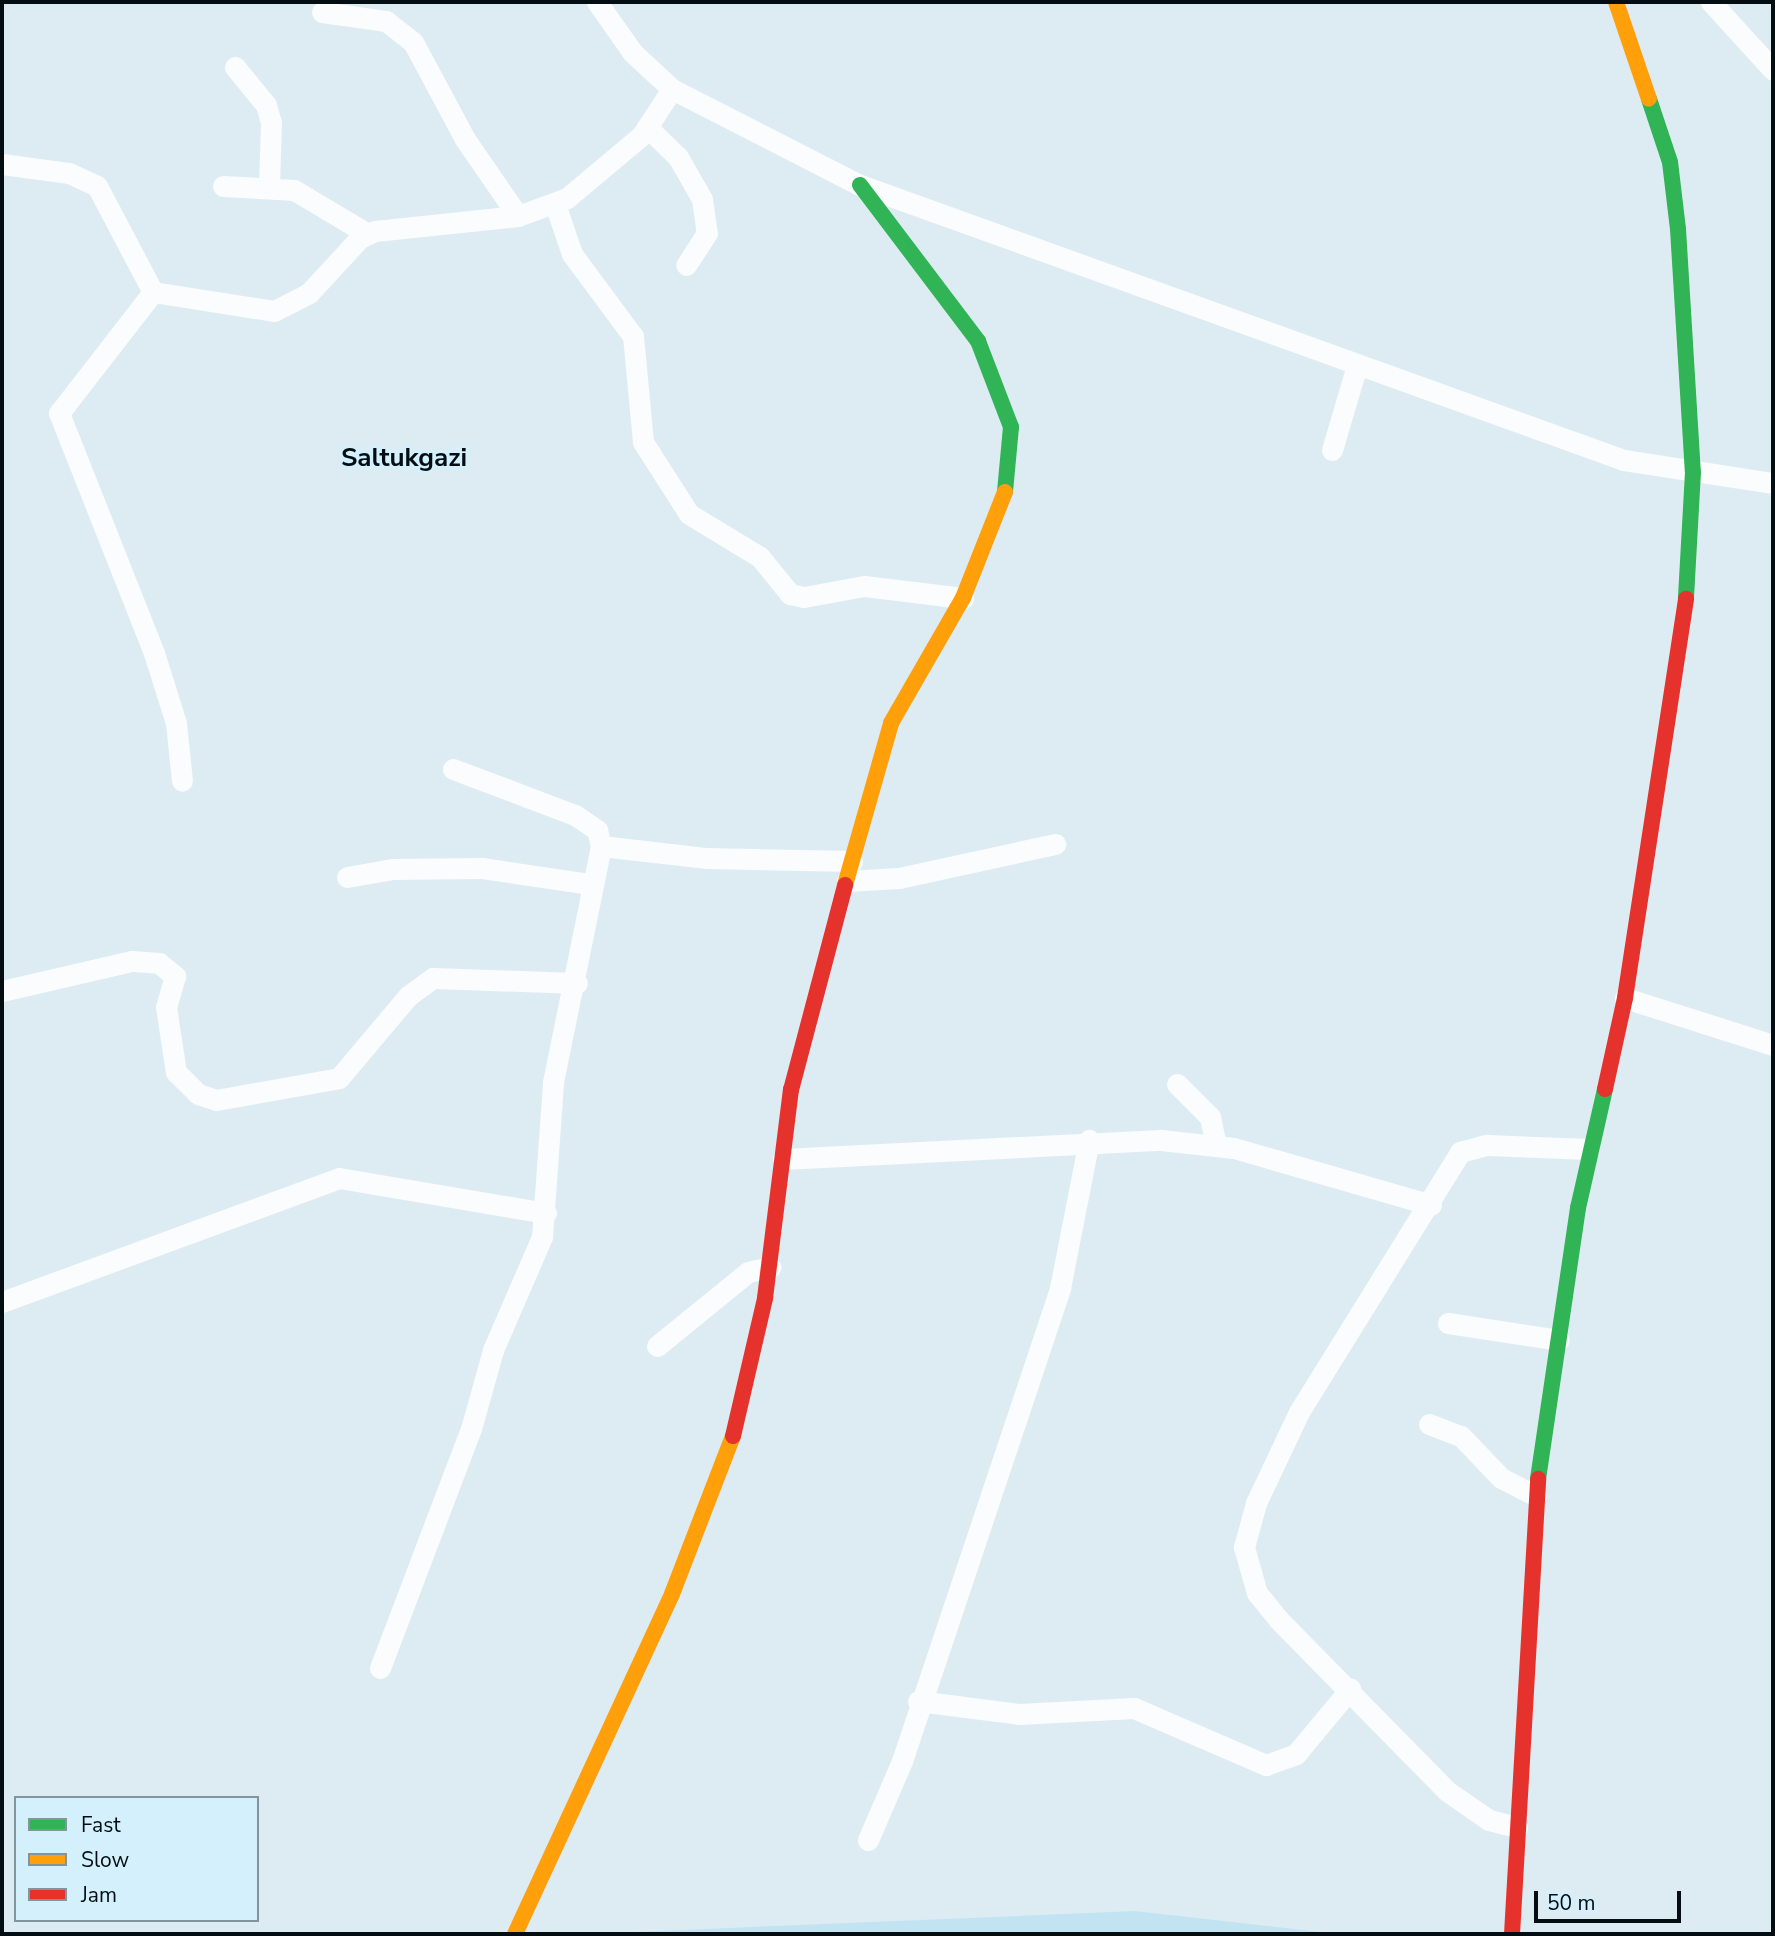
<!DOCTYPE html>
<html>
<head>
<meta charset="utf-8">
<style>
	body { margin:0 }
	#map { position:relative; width:1775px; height:1936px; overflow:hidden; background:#ddecf3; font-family:"Nunito Sans",sans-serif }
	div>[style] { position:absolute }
	.green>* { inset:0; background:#c2e4f2 }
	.street>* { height:21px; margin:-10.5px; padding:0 10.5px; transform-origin:10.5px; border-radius:10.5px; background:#fafcfd }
	.fast>* { height:16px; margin:-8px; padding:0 8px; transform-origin:8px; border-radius:8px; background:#30b455 }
	.slow>* { height:16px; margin:-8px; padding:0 8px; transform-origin:8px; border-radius:8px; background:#ff9f0a }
	.jam>* { height:16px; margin:-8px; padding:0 8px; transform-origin:8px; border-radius:8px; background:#e5322d }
	span { translate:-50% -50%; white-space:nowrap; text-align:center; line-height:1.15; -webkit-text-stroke:6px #d4f0fc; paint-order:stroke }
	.district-label { font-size:26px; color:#030d12; font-weight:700 }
	.frame { position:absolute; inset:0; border:4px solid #030d12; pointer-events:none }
	.legend { position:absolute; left:14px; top:1796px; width:245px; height:126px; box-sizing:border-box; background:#d4f0fc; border:2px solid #80959e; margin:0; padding:9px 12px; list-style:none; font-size:21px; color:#030d12 }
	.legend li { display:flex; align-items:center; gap:14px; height:35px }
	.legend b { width:35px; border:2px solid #80959e }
	.scale { position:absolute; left:1534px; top:1891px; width:147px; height:32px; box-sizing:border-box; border:4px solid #030d12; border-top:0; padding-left:9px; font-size:21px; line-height:24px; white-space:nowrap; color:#030d12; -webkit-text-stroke:5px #d4f0fc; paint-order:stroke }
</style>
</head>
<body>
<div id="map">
	<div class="green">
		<div style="clip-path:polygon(1135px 1911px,1338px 1934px,585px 1934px)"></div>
	</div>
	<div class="street">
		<div style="left:597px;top:2px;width:62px;rotate:54.8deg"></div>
		<div style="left:633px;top:53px;width:53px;rotate:42.7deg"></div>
		<div style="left:672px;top:89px;width:211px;rotate:27.1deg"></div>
		<div style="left:860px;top:185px;width:812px;rotate:19.8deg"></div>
		<div style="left:1624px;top:460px;width:151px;rotate:8.8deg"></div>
		<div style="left:1711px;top:2px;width:92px;rotate:47.6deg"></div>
		<div style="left:322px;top:12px;width:65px;rotate:8deg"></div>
		<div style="left:386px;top:21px;width:34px;rotate:38deg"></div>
		<div style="left:413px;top:42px;width:110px;rotate:61.8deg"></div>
		<div style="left:465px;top:139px;width:93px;rotate:55.5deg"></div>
		<div style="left:235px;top:67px;width:49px;rotate:50.8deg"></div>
		<div style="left:266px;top:105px;width:18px;rotate:74deg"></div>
		<div style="left:271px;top:122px;width:65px;rotate:91.8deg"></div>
		<div style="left:647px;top:127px;width:43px;rotate:44.1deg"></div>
		<div style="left:678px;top:157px;width:48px;rotate:60.3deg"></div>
		<div style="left:702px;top:199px;width:34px;rotate:82deg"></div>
		<div style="left:707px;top:233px;width:38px;rotate:123deg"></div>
		<div style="left:2px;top:164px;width:68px;rotate:7.7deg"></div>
		<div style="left:69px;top:173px;width:31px;rotate:25deg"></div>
		<div style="left:97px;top:186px;width:120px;rotate:62.2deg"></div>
		<div style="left:153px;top:292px;width:122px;rotate:8.9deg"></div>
		<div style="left:274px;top:311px;width:39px;rotate:-27deg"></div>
		<div style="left:309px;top:293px;width:75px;rotate:-47.2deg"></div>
		<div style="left:360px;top:238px;width:17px;rotate:-25deg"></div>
		<div style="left:375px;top:231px;width:144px;rotate:-6deg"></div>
		<div style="left:518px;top:216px;width:52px;rotate:-20.2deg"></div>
		<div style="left:567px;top:198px;width:98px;rotate:-40deg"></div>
		<div style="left:642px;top:135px;width:55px;rotate:-56.9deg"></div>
		<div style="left:223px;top:186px;width:71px;rotate:3.2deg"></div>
		<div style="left:294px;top:190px;width:86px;rotate:30.7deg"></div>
		<div style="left:555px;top:204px;width:53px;rotate:71.2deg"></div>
		<div style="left:572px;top:254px;width:102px;rotate:53.4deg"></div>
		<div style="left:633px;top:336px;width:106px;rotate:84.6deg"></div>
		<div style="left:643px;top:442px;width:85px;rotate:57.4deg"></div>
		<div style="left:689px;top:514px;width:83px;rotate:31.2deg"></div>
		<div style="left:760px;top:557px;width:48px;rotate:51deg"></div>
		<div style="left:790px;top:594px;width:14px;rotate:12deg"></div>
		<div style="left:804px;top:597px;width:61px;rotate:-10.4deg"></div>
		<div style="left:864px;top:586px;width:100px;rotate:6.9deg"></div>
		<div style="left:153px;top:292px;width:153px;rotate:127.8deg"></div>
		<div style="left:59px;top:413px;width:258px;rotate:68.4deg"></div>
		<div style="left:154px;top:653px;width:73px;rotate:72.6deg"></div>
		<div style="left:176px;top:723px;width:58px;rotate:84.1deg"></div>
		<div style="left:1332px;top:450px;width:89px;rotate:-73.6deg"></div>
		<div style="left:453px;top:769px;width:130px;rotate:20.7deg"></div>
		<div style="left:575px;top:815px;width:27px;rotate:34deg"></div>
		<div style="left:597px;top:830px;width:16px;rotate:76deg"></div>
		<div style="left:347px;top:877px;width:47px;rotate:-9.9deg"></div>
		<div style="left:393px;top:869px;width:89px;rotate:-0.6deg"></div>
		<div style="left:482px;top:868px;width:108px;rotate:8.5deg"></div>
		<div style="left:847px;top:881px;width:52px;rotate:-3.3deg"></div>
		<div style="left:899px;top:878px;width:160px;rotate:-12.3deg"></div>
		<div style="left:2px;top:991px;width:133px;rotate:-13deg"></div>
		<div style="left:132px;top:961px;width:27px;rotate:4deg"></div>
		<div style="left:159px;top:963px;width:21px;rotate:39deg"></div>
		<div style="left:175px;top:976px;width:32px;rotate:106deg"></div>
		<div style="left:166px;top:1007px;width:66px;rotate:81.3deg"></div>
		<div style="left:176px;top:1072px;width:31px;rotate:45deg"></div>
		<div style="left:198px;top:1094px;width:19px;rotate:18deg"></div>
		<div style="left:216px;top:1100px;width:125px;rotate:-10.1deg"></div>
		<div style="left:339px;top:1078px;width:107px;rotate:-49.9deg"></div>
		<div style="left:408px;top:996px;width:31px;rotate:-36deg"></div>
		<div style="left:433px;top:978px;width:144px;rotate:2deg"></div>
		<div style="left:1625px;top:998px;width:155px;rotate:17.6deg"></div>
		<div style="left:1177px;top:1084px;width:47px;rotate:45deg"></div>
		<div style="left:1210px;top:1117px;width:29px;rotate:78deg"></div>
		<div style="left:783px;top:1159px;width:378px;rotate:-2.9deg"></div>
		<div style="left:1161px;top:1140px;width:73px;rotate:6.3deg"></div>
		<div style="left:1234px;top:1148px;width:205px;rotate:16.1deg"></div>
		<div style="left:2px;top:1302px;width:359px;rotate:-20.2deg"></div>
		<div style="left:339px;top:1178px;width:210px;rotate:9.6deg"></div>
		<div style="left:1448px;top:1323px;width:112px;rotate:8.7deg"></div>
		<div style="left:657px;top:1346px;width:117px;rotate:-39.1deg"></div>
		<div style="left:748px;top:1272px;width:23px;rotate:-13deg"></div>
		<div style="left:1429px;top:1424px;width:34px;rotate:21deg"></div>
		<div style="left:1461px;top:1436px;width:58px;rotate:46.4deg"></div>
		<div style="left:1501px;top:1478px;width:39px;rotate:27deg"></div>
		<div style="left:380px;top:1668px;width:256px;rotate:-69.2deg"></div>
		<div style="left:471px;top:1429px;width:82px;rotate:-74.4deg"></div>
		<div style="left:493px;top:1350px;width:123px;rotate:-66.6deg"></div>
		<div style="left:542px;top:1237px;width:155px;rotate:-85.9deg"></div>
		<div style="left:553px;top:1082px;width:241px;rotate:-78.5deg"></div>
		<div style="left:601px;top:846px;width:107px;rotate:6.5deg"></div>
		<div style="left:707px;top:858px;width:145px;rotate:1.2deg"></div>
		<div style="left:918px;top:1701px;width:102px;rotate:7.3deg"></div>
		<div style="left:1019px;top:1714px;width:115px;rotate:-3deg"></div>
		<div style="left:1134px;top:1708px;width:144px;rotate:23.4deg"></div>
		<div style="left:1266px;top:1765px;width:32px;rotate:-20deg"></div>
		<div style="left:1296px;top:1754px;width:85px;rotate:-50.3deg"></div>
		<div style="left:1517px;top:1827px;width:29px;rotate:-166deg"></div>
		<div style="left:1489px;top:1820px;width:51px;rotate:-145.4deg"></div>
		<div style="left:1447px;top:1791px;width:240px;rotate:-134.5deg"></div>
		<div style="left:1279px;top:1620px;width:35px;rotate:-129deg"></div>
		<div style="left:1257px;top:1593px;width:48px;rotate:-105.8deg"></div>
		<div style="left:1244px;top:1547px;width:46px;rotate:-74.7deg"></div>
		<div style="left:1256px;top:1503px;width:101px;rotate:-64.7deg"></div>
		<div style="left:1299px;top:1412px;width:306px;rotate:-58.2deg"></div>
		<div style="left:1460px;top:1152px;width:28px;rotate:-15deg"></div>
		<div style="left:1487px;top:1145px;width:102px;rotate:2.2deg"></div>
		<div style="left:868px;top:1840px;width:86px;rotate:-66.7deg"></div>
		<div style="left:902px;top:1761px;width:499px;rotate:-71.5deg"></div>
		<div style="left:1060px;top:1288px;width:151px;rotate:-78.9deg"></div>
	</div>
	<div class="fast">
		<div style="left:1649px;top:99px;width:66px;rotate:71.6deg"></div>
		<div style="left:1670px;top:162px;width:67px;rotate:83.2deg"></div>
		<div style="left:1678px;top:229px;width:243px;rotate:86.5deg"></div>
		<div style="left:1693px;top:472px;width:127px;rotate:93.2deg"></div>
		<div style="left:860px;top:185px;width:196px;rotate:52.9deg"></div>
		<div style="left:978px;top:341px;width:92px;rotate:69deg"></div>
		<div style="left:1011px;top:427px;width:65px;rotate:95.3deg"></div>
		<div style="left:1538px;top:1479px;width:274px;rotate:-81.6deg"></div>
		<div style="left:1578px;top:1208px;width:122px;rotate:-77.2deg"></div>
	</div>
	<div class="slow">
		<div style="left:1616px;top:2px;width:102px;rotate:71.2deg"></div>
		<div style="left:845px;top:885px;width:168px;rotate:-74.1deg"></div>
		<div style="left:891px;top:723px;width:144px;rotate:-60.1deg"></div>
		<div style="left:963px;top:598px;width:114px;rotate:-68.4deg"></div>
		<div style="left:515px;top:1934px;width:374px;rotate:-65.2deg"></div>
		<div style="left:672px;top:1594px;width:169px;rotate:-68.9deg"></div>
	</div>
	<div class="jam">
		<div style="left:1605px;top:1089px;width:93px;rotate:-77.6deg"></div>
		<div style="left:1625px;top:998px;width:404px;rotate:-81.3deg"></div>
		<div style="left:733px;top:1436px;width:142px;rotate:-76.9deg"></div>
		<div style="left:765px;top:1298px;width:210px;rotate:-82.9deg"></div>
		<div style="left:791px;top:1090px;width:212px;rotate:-75.2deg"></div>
		<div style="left:1512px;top:1934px;width:456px;rotate:-86.7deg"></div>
	</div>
	<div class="district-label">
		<span style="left:404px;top:458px">Saltukgazi</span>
	</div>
	<div class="frame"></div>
	<ul class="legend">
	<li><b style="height:9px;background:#30b455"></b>Fast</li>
	<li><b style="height:9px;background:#ff9f0a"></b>Slow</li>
	<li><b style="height:9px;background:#e5322d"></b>Jam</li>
	</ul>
	<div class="scale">50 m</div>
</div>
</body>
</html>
